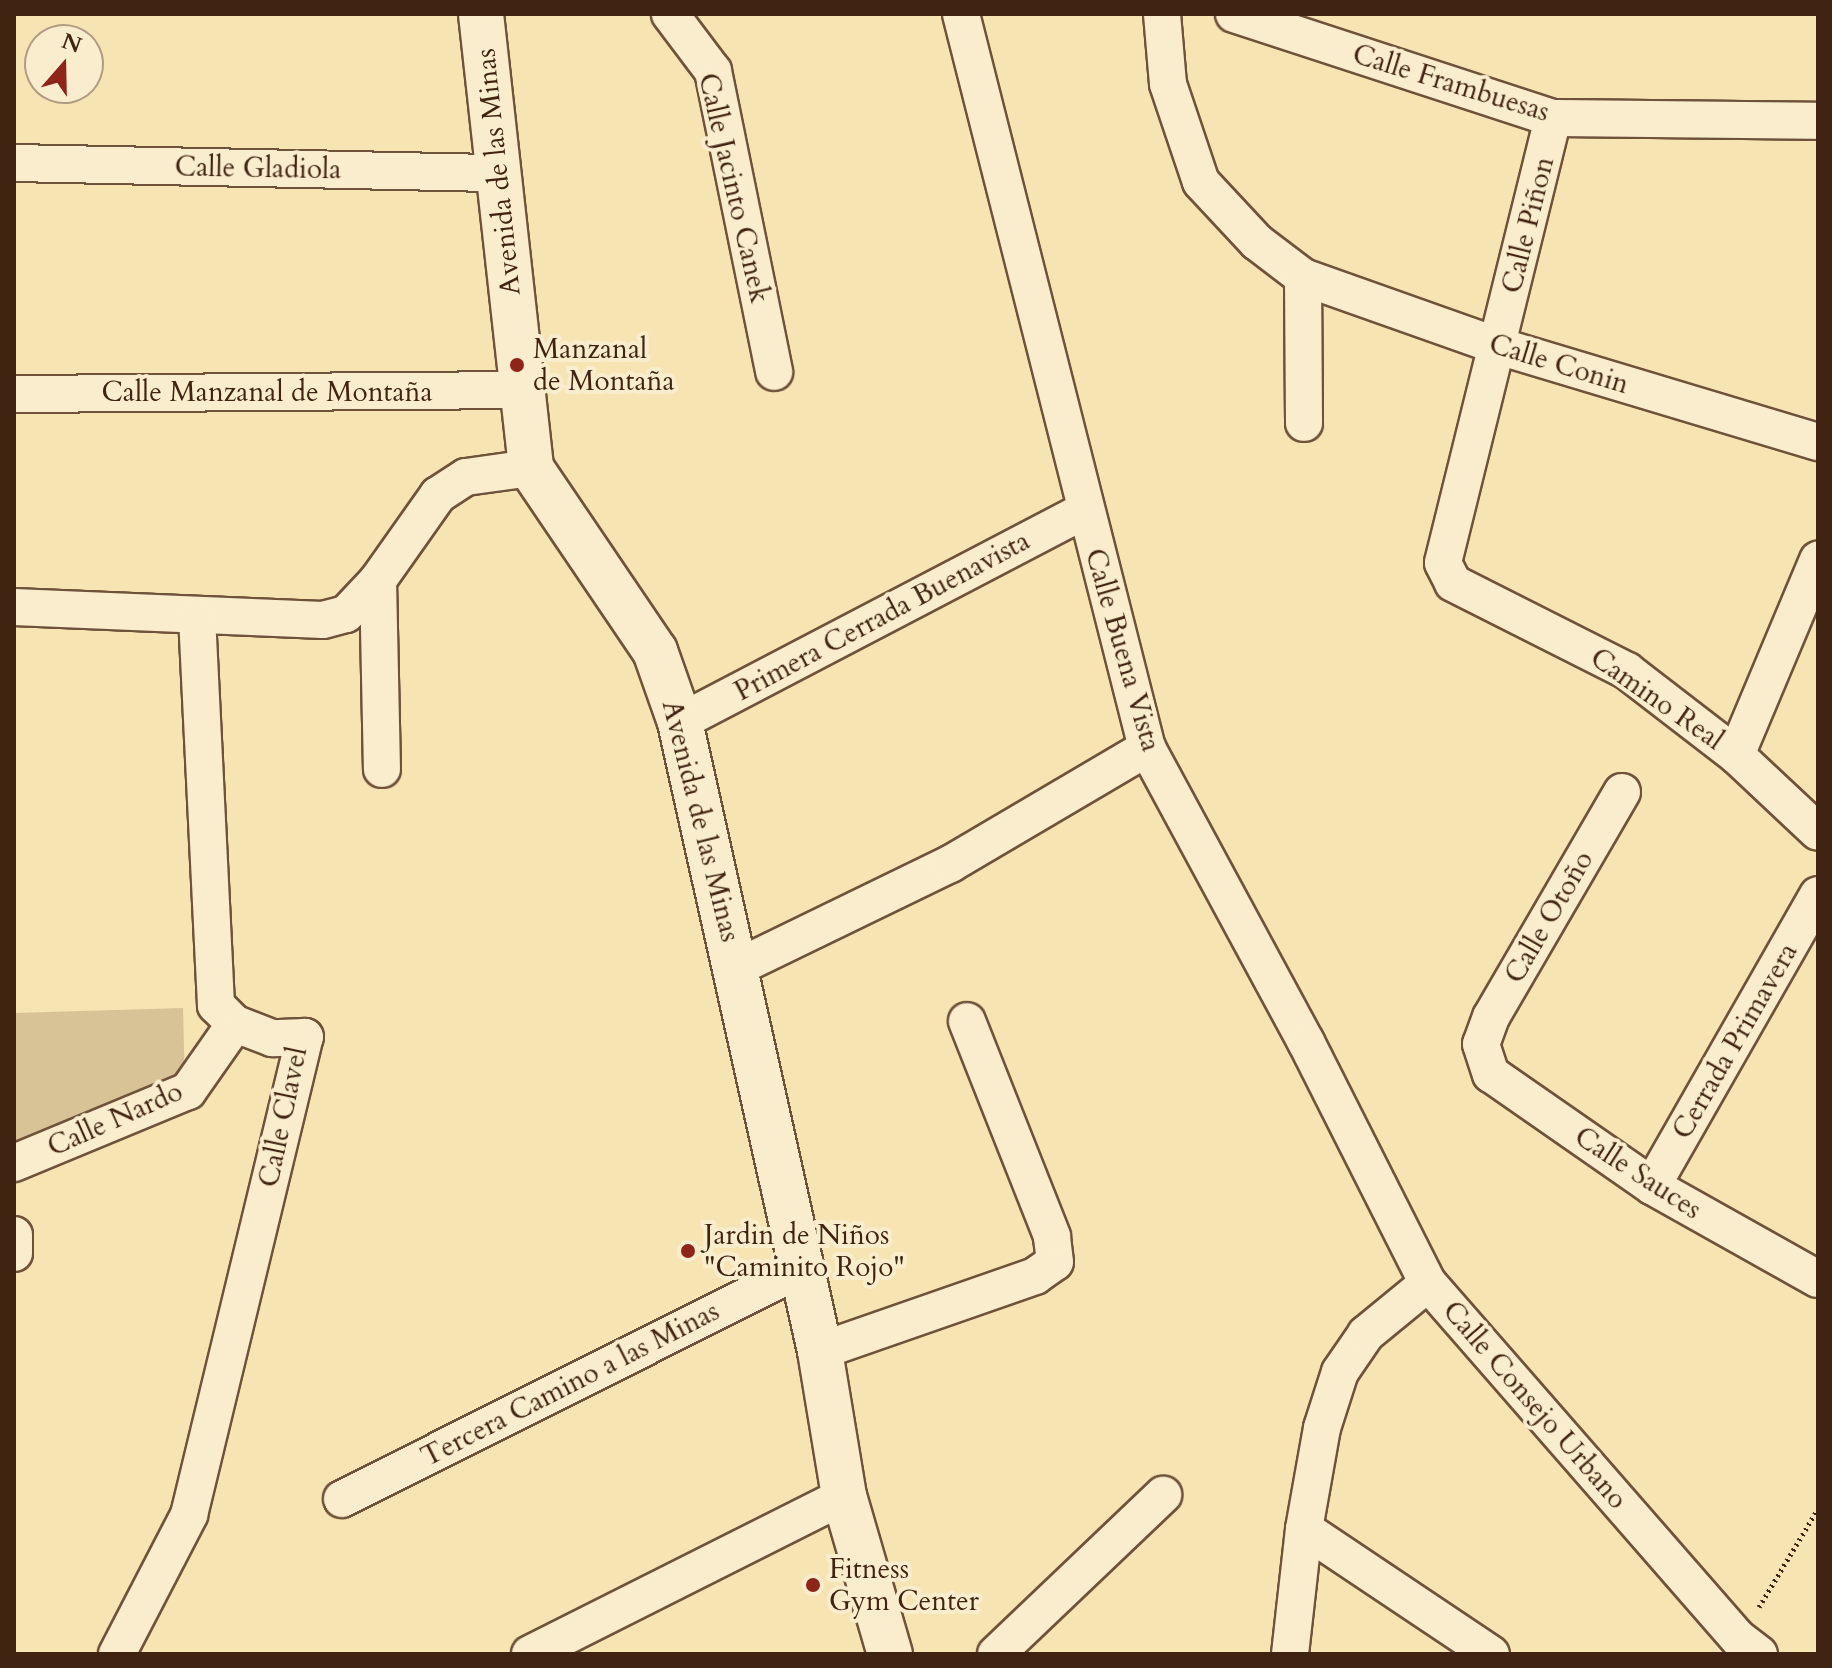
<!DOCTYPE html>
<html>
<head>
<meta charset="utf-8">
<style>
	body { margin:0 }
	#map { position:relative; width:1832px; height:1668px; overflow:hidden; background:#f7e4b3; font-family:Cardo,serif }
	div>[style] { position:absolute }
	.green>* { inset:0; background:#d8c397 }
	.path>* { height:5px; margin-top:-2.5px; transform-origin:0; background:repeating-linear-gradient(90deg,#402311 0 2px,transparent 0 6px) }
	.roads { filter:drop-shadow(2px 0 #6e533a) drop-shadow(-2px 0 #6e533a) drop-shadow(0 2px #6e533a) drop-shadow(0 -2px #6e533a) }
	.street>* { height:36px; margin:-18px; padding:0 18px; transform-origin:18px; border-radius:18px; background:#faedce }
	.secondary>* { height:44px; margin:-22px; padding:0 22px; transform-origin:22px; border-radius:22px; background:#faedce }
	.dots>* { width:22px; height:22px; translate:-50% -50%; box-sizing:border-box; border:4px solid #faedce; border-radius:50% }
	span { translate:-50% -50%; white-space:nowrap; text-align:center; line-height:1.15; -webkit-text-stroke:8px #faedce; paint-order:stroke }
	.street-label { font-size:28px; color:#402311 }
	.poi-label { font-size:28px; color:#402311 }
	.left { translate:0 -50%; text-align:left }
	.frame { position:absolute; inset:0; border:16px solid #402311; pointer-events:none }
	.north { position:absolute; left:24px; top:24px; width:80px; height:80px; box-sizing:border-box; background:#faedce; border:2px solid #b09c82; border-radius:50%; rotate:20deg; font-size:22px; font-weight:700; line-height:32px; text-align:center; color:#402311 }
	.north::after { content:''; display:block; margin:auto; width:28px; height:36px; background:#8f2418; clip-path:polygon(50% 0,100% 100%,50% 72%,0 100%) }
</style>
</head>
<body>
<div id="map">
	<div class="green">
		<div style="clip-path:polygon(183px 1008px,185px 1087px,14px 1152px,14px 1013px)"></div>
	</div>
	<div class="path">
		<div style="left:1759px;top:1607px;width:114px;rotate:-59deg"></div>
	</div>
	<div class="roads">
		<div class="street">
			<div style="left:670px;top:14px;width:71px;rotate:53deg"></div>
			<div style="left:713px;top:71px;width:307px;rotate:78.5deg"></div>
			<div style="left:961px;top:14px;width:757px;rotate:75.78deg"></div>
			<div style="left:1147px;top:748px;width:334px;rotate:61.6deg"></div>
			<div style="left:1306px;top:1042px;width:270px;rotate:63.2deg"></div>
			<div style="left:1162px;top:14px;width:70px;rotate:85.1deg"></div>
			<div style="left:1168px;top:84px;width:103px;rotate:71.4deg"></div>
			<div style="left:1201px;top:182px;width:82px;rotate:47deg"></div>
			<div style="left:1257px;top:242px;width:58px;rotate:37.3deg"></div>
			<div style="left:1303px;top:277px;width:146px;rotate:89.6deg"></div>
			<div style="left:1234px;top:14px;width:336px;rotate:18.1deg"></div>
			<div style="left:1553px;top:118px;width:265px;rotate:0.6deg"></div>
			<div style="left:1553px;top:118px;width:458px;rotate:103.9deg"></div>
			<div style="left:1443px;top:563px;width:22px;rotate:63deg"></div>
			<div style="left:1453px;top:583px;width:195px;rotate:26.8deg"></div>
			<div style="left:1627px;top:671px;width:138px;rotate:37.6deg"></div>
			<div style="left:1736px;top:755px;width:112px;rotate:43.2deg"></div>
			<div style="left:14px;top:163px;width:488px;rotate:1.2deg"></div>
			<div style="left:1303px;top:277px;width:207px;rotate:19.5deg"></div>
			<div style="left:1498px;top:346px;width:334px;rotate:16.7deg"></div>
			<div style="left:14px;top:394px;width:507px;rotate:-0.45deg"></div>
			<div style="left:378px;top:580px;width:189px;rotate:88.8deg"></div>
			<div style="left:14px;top:607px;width:309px;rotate:2.4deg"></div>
			<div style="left:323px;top:620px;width:24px;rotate:-15deg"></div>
			<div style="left:346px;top:614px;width:47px;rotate:-46.7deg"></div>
			<div style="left:378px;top:580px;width:104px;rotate:-54.8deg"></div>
			<div style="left:438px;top:495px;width:33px;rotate:-33deg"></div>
			<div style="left:466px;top:477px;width:66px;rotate:-7.9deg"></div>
			<div style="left:680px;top:722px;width:455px;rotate:-27.6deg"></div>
			<div style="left:1736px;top:755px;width:212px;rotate:-67.2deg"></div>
			<div style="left:1622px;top:792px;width:260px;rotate:120.2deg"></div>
			<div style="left:1491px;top:1017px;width:29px;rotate:110deg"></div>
			<div style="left:1481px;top:1044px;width:32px;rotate:72deg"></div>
			<div style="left:1491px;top:1074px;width:196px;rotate:34.8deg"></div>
			<div style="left:1652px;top:1186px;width:190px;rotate:29.3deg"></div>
			<div style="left:738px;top:967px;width:236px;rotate:-25.9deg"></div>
			<div style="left:950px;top:864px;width:229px;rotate:-30.5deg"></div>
			<div style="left:14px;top:1163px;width:188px;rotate:-22.5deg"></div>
			<div style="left:188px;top:1091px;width:82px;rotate:-55deg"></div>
			<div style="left:1652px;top:1186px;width:335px;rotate:-60.3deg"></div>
			<div style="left:14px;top:1235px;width:18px;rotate:90deg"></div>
			<div style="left:820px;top:1351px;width:228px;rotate:-19.2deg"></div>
			<div style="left:1035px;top:1276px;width:24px;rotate:-35deg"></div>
			<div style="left:1055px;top:1262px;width:26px;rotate:-97deg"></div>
			<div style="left:1052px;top:1236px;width:231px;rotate:-111.6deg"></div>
			<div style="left:342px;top:1499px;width:511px;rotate:-26.62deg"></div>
			<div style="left:1304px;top:1529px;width:225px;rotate:33.8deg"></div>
			<div style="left:117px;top:1654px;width:157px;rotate:-62.6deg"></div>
			<div style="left:189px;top:1515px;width:492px;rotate:-76.4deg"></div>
			<div style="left:305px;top:1037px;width:33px;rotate:178deg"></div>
			<div style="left:272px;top:1038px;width:40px;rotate:-159deg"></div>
			<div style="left:235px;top:1024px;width:27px;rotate:-135deg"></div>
			<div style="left:216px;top:1005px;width:389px;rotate:-92.8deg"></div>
			<div style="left:530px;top:1654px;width:352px;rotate:-26.7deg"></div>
			<div style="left:996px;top:1654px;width:231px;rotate:-43.6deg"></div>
			<div style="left:1290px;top:1654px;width:126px;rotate:-83.6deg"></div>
			<div style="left:1304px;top:1529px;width:103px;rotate:-79.9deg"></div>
			<div style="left:1322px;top:1428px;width:59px;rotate:-72.2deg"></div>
			<div style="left:1340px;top:1372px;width:46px;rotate:-55.6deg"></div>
			<div style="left:1366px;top:1334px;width:80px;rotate:-39.4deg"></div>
			<div style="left:1428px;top:1283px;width:473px;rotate:48.9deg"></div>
			<div style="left:1739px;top:1639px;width:25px;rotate:37deg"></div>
		</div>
		<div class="secondary">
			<div style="left:481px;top:14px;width:457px;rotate:83.7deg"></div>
			<div style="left:531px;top:468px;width:221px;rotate:55.9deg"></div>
			<div style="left:655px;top:651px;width:75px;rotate:70.6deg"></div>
			<div style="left:680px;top:722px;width:644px;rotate:77.45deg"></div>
			<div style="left:820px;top:1351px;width:147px;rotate:80.6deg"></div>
			<div style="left:844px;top:1496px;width:165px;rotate:73.8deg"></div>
		</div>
	</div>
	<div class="dots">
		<div style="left:517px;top:365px;background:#8f2418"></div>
		<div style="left:688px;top:1251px;background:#8f2418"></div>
		<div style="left:813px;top:1585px;background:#8f2418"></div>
	</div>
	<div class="street-label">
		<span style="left:1451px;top:83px;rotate:17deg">Calle Frambuesas</span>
		<span style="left:258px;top:168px;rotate:1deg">Calle Gladiola</span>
		<span style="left:498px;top:172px;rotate:-96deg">Avenida de las Minas</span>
		<span style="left:734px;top:188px;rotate:77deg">Calle Jacinto Canek</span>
		<span style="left:1528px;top:225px;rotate:-76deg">Calle Piñon</span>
		<span style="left:1559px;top:364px;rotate:17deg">Calle Conin</span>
		<span style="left:267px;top:392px">Calle Manzanal de Montaña</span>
		<span style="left:882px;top:616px;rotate:-28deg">Primera Cerrada Buenavista</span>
		<span style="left:1123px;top:650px;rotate:74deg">Calle Buena Vista</span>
		<span style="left:1657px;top:699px;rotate:35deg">Camino Real</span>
		<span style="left:701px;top:821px;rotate:76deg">Avenida de las Minas</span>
		<span style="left:1549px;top:917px;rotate:-60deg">Calle Otoño</span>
		<span style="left:1735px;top:1041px;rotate:-60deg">Cerrada Primavera</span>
		<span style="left:283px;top:1117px;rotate:-78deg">Calle Clavel</span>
		<span style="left:115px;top:1119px;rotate:-24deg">Calle Nardo</span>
		<span style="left:1638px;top:1173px;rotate:33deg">Calle Sauces</span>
		<span style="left:570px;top:1384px;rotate:-27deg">Tercera Camino a las Minas</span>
		<span style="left:1535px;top:1405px;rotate:49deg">Calle Consejo Urbano</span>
	</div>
	<div class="poi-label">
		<span class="left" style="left:533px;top:365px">Manzanal<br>de Montaña</span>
		<span class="left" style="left:704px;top:1251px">Jardin de Niños<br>"Caminito Rojo"</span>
		<span class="left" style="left:829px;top:1585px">Fitness<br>Gym Center</span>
	</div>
	<div class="frame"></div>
	<div class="north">N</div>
</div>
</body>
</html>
